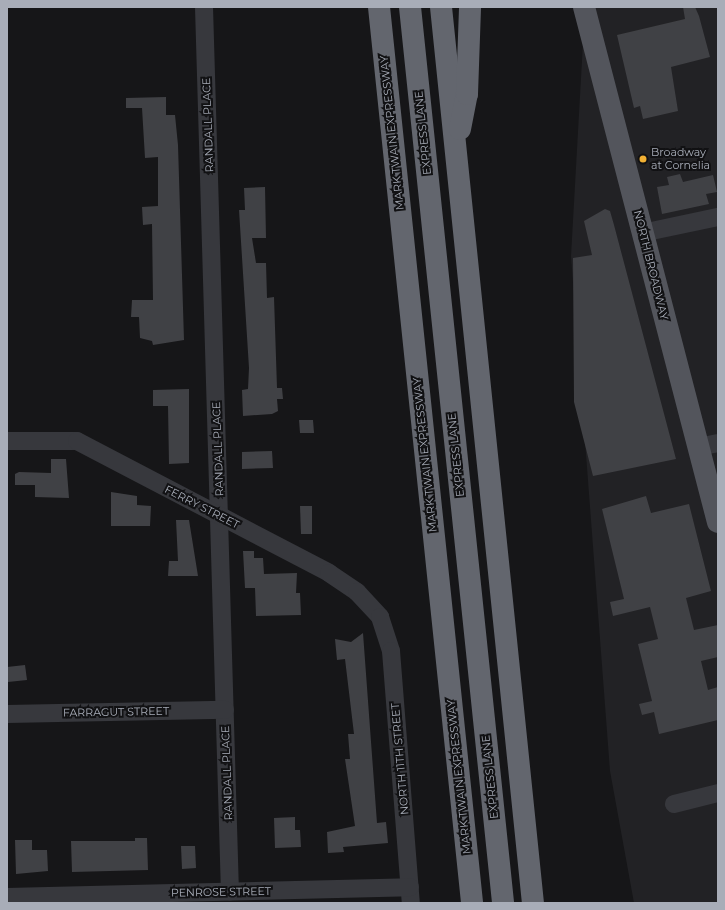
<!DOCTYPE html>
<html>
<head>
<meta charset="utf-8">
<style>
	body { margin:0 }
	#map { position:relative; width:725px; height:910px; overflow:hidden; background:#161618; font-family:Montserrat,sans-serif }
	div>[style] { position:absolute }
	.built>* { inset:0; background:#222225 }
	.building>* { inset:0; background:#404145 }
	.minor>* { height:18px; margin:-9px; padding:0 9px; transform-origin:9px; border-radius:9px; background:#37383d }
	.major>* { height:22px; margin:-11px; padding:0 11px; transform-origin:11px; border-radius:11px; background:#53555c }
	.highway>* { height:22px; margin:-11px; padding:0 11px; transform-origin:11px; border-radius:11px; background:#63666e }
	.dots>* { width:11px; height:11px; translate:-50% -50%; box-sizing:border-box; border:2px solid #111113; border-radius:50% }
	span { translate:-50% -50%; white-space:nowrap; text-align:center; line-height:1.15; -webkit-text-stroke:4px #111113; paint-order:stroke }
	.street-label { font-size:11px; color:#a8adb8 }
	.poi-label { font-size:11px; color:#a8adb8 }
	.left { translate:0 -50%; text-align:left }
	.frame { position:absolute; inset:0; border:8px solid #a8adb8; pointer-events:none }
</style>
</head>
<body>
<div id="map">
	<div class="built">
		<div style="clip-path:polygon(585px 7px,718px 7px,718px 903px,634px 903px,610px 771px,571px 256px)"></div>
	</div>
	<div class="building">
		<div style="clip-path:polygon(683px 7px,695px 7px,699px 16px,710px 57px,671px 67px,678px 111px,643px 119px,640px 106px,634px 108px,617px 35px,685px 19px)"></div>
		<div style="clip-path:polygon(166px 97px,166px 115px,175px 115px,178px 145px,184px 340px,153px 345px,152px 341px,140px 338px,139px 317px,131px 317px,132px 300px,153px 300px,152px 224px,143px 225px,142px 207px,158px 206px,158px 157px,145px 158px,142px 108px,126px 108px,126px 98px)"></div>
		<div style="clip-path:polygon(680px 174px,683px 182px,713px 175px,717px 192px,706px 194px,709px 204px,662px 214px,657px 187px,669px 185px,667px 177px)"></div>
		<div style="clip-path:polygon(265px 187px,266px 238px,252px 238px,256px 263px,266px 263px,267px 298px,274px 297px,277px 388px,282px 388px,283px 399px,277px 399px,278px 411px,272px 414px,243px 416px,242px 390px,248px 389px,249px 368px,239px 210px,245px 210px,244px 188px)"></div>
		<div style="clip-path:polygon(605px 209px,610px 211px,614px 225px,676px 459px,593px 476px,574px 402px,573px 258px,592px 255px,584px 221px)"></div>
		<div style="clip-path:polygon(189px 389px,189px 463px,169px 464px,168px 406px,153px 406px,153px 390px)"></div>
		<div style="clip-path:polygon(299px 420px,313px 420px,314px 433px,300px 433px)"></div>
		<div style="clip-path:polygon(272px 451px,273px 468px,242px 469px,242px 452px)"></div>
		<div style="clip-path:polygon(51px 459px,66px 459px,69px 498px,35px 497px,35px 485px,15px 485px,15px 474px,19px 472px,51px 473px)"></div>
		<div style="clip-path:polygon(111px 492px,137px 496px,137px 505px,151px 506px,150px 526px,111px 526px)"></div>
		<div style="clip-path:polygon(646px 496px,651px 513px,689px 504px,711px 591px,686px 598px,694px 630px,718px 625px,718px 657px,701px 661px,708px 690px,718px 687px,718px 720px,659px 734px,654px 712px,642px 715px,639px 704px,652px 701px,638px 644px,658px 639px,650px 607px,613px 616px,610px 602px,624px 599px,602px 509px)"></div>
		<div style="clip-path:polygon(300px 506px,312px 506px,312px 534px,301px 534px)"></div>
		<div style="clip-path:polygon(176px 520px,189px 520px,198px 576px,168px 576px,169px 561px,178px 561px)"></div>
		<div style="clip-path:polygon(243px 551px,254px 551px,254px 558px,263px 558px,264px 574px,297px 573px,296px 593px,300px 593px,301px 615px,256px 616px,255px 588px,245px 588px)"></div>
		<div style="clip-path:polygon(363px 633px,377px 823px,386px 822px,388px 843px,343px 847px,344px 852px,328px 853px,327px 832px,355px 826px,345px 759px,350px 759px,348px 734px,354px 734px,345px 659px,337px 660px,335px 639px,351px 642px)"></div>
		<div style="clip-path:polygon(25px 665px,27px 680px,8px 682px,7px 667px)"></div>
		<div style="clip-path:polygon(295px 817px,295px 830px,300px 830px,301px 847px,275px 848px,274px 818px)"></div>
		<div style="clip-path:polygon(135px 838px,147px 838px,148px 870px,72px 872px,71px 841px,135px 841px)"></div>
		<div style="clip-path:polygon(15px 840px,32px 840px,32px 850px,47px 850px,48px 871px,16px 874px)"></div>
		<div style="clip-path:polygon(181px 846px,195px 846px,196px 868px,182px 869px)"></div>
	</div>
	<div class="minor">
		<div style="left:204px;top:7px;width:885px;rotate:88.32deg"></div>
		<div style="left:642px;top:233px;width:78px;rotate:-11.9deg"></div>
		<div style="left:7px;top:441px;width:70px"></div>
		<div style="left:77px;top:441px;width:284px;rotate:27.6deg"></div>
		<div style="left:329px;top:573px;width:34px;rotate:34deg"></div>
		<div style="left:357px;top:592px;width:34px;rotate:47deg"></div>
		<div style="left:380px;top:617px;width:36px;rotate:72deg"></div>
		<div style="left:391px;top:651px;width:253px;rotate:85.5deg"></div>
		<div style="left:698px;top:447px;width:20px;rotate:-11deg"></div>
		<div style="left:7px;top:714px;width:218px;rotate:-1.1deg"></div>
		<div style="left:674px;top:804px;width:45px;rotate:-14deg"></div>
		<div style="left:7px;top:897px;width:403px;rotate:-1.4deg"></div>
	</div>
	<div class="major">
		<div style="left:584px;top:7px;width:532px;rotate:75.42deg"></div>
	</div>
	<div class="highway">
		<div style="left:379px;top:7px;width:901px;rotate:84.07deg"></div>
		<div style="left:410px;top:7px;width:901px;rotate:84.07deg"></div>
		<div style="left:441px;top:7px;width:901px;rotate:84.14deg"></div>
		<div style="left:460px;top:129px;width:36px;rotate:-79deg"></div>
		<div style="left:467px;top:94px;width:87px;rotate:-88deg"></div>
	</div>
	<div class="dots">
		<div style="left:643px;top:159px;background:#f2b134"></div>
	</div>
	<div class="street-label">
		<span style="left:208px;top:125px;rotate:-92deg">RANDALL PLACE</span>
		<span style="left:392px;top:133px;rotate:-96deg">MARK TWAIN EXPRESSWAY</span>
		<span style="left:423px;top:133px;rotate:-96deg">EXPRESS LANE</span>
		<span style="left:651px;top:265px;rotate:76deg">NORTH BROADWAY</span>
		<span style="left:218px;top:449px;rotate:-92deg">RANDALL PLACE</span>
		<span style="left:425px;top:455px;rotate:-96deg">MARK TWAIN EXPRESSWAY</span>
		<span style="left:456px;top:455px;rotate:-96deg">EXPRESS LANE</span>
		<span style="left:202px;top:507px;rotate:27deg">FERRY STREET</span>
		<span style="left:116px;top:712px;rotate:-1deg">FARRAGUT STREET</span>
		<span style="left:400px;top:759px;rotate:-95deg">NORTH 11TH STREET</span>
		<span style="left:227px;top:773px;rotate:-92deg">RANDALL PLACE</span>
		<span style="left:459px;top:777px;rotate:-96deg">MARK TWAIN EXPRESSWAY</span>
		<span style="left:490px;top:777px;rotate:-96deg">EXPRESS LANE</span>
		<span style="left:221px;top:892px;rotate:-1deg">PENROSE STREET</span>
	</div>
	<div class="poi-label">
		<span class="left" style="left:651px;top:159px">Broadway<br>at Cornelia</span>
	</div>
	<div class="frame"></div>
</div>
</body>
</html>
